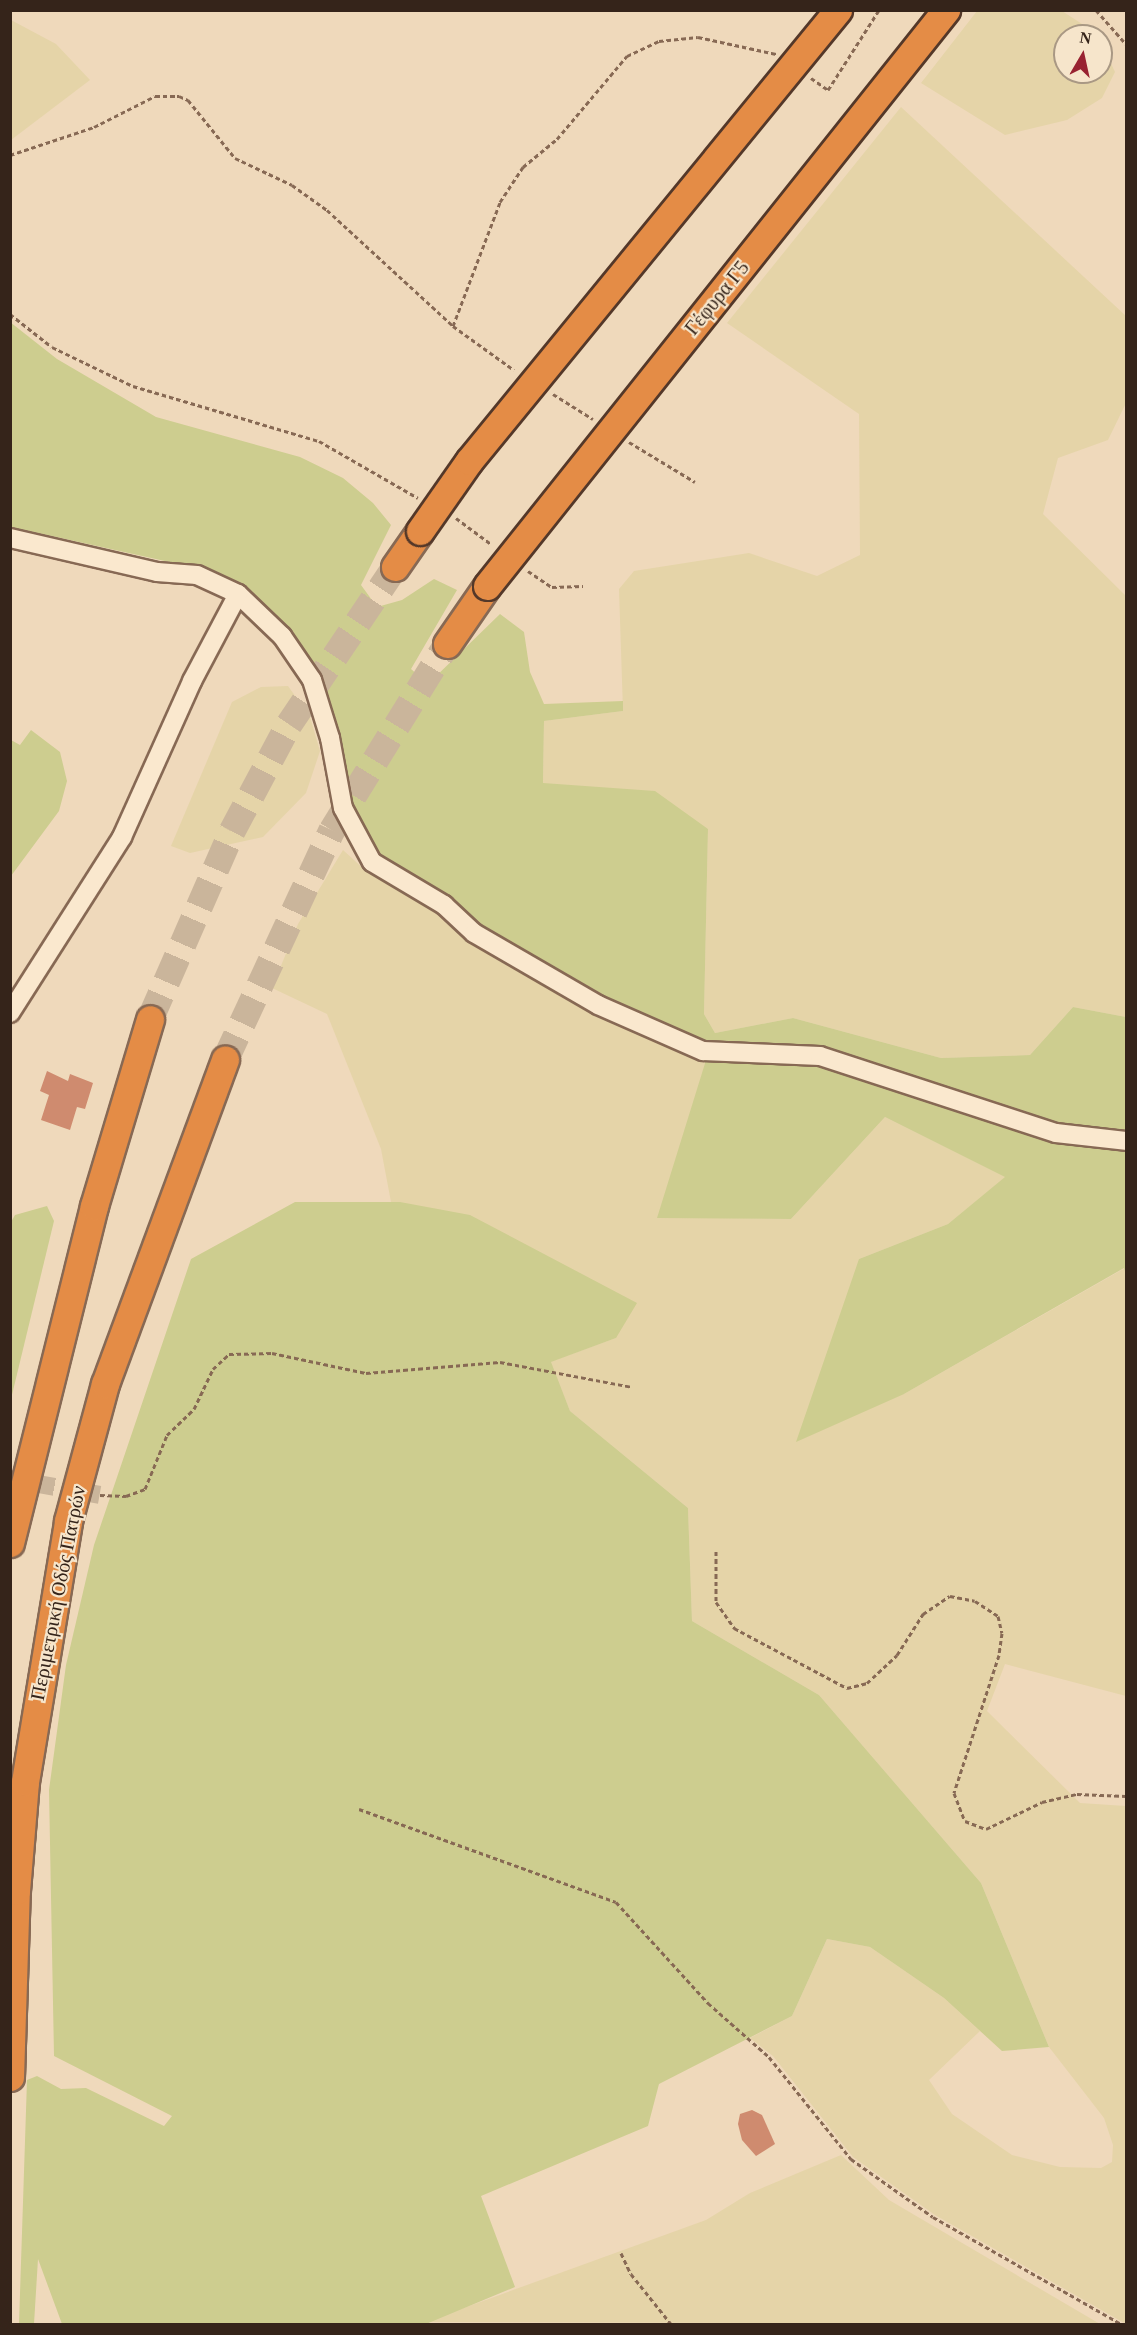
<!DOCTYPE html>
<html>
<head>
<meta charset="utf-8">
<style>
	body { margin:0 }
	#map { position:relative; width:1137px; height:2335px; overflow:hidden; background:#efd9bb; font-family:"Times New Roman",serif }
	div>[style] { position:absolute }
	.farmland>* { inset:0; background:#e5d4a8 }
	.green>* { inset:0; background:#cdcd8f }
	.building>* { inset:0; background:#cf8b6f }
	.minor-tunnel>* { height:18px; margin-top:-9px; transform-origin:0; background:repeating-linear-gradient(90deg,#cab59b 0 18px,transparent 0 27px) }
	.highway-tunnel>* { height:27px; margin-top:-13.5px; transform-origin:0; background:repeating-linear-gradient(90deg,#cab59b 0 27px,transparent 0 41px) }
	.path>* { height:3px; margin-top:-1.5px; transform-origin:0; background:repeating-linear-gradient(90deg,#876954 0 4.5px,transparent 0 7.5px) }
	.roads { filter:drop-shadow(2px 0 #876954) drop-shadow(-2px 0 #876954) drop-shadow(0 2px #876954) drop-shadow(0 -2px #876954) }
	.minor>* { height:18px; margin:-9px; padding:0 9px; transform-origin:9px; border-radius:9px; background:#fae8ce }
	.highway>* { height:27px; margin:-13.5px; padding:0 13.5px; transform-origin:13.5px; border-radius:13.5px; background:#e48c46 }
	.bridges { filter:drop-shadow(2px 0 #543829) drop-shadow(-2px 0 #543829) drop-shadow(0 2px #543829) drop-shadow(0 -2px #543829) }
	.highway-bridge>* { height:27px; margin:-13.5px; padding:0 13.5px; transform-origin:13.5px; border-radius:13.5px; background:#e48c46 }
	span { translate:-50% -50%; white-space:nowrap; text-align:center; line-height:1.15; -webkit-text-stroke:4.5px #f6e5cb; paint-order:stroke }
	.street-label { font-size:20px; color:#35241a }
	.frame { position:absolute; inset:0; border:12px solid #35241a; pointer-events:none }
	.north { position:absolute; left:1053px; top:24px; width:60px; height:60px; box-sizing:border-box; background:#f6e5cb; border:2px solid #a99884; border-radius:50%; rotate:9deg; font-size:16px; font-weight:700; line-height:24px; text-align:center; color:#35241a }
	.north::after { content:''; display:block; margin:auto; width:21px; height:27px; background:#982231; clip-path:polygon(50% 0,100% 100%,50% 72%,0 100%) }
</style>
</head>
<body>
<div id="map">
	<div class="farmland">
		<div style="clip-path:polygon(977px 11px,1062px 11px,1096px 33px,1098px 36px,1065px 36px,1065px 72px,1101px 72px,1101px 42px,1115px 72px,1102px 98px,1067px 120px,1005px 135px,921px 83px)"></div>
		<div style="clip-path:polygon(11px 20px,56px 44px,90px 80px,11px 140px)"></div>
		<div style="clip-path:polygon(901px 107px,1126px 316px,1126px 403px,1108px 440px,1058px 458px,1043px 514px,1126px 596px,1126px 1017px,1073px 1007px,1030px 1055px,941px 1058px,793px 1018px,715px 1033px,704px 1014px,708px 829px,543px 784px,544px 721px,623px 711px,619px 589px,634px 571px,749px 553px,817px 576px,860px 555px,859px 414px,727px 323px)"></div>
		<div style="clip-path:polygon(288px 686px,310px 717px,320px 751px,306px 793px,263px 837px,190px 853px,171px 846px,232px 702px,261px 687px)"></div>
		<div style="clip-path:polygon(343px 850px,365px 870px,431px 909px,465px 940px,569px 997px,706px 1062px,658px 1217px,791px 1219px,885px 1117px,1006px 1177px,948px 1224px,859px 1259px,904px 1394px,1125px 1268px,1126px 1696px,1005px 1664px,987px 1711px,1080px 1803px,1126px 1806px,1126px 2324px,935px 2215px,853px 2157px,773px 2056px,750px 2038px,792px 2016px,827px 1939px,870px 1947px,944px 1998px,980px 2031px,929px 2080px,952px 2114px,1012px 2155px,1060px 2167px,1101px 2168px,1112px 2162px,1113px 2145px,1104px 2118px,1049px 2047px,981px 1883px,819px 1695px,692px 1621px,688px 1508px,570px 1411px,550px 1362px,616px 1338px,391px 1202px,381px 1149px,327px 1014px,272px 988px,298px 924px)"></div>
		<div style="clip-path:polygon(841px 2155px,889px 2200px,1100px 2324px,425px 2322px,706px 2220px,750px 2193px)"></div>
	</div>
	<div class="green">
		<div style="clip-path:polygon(10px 322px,57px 359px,156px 417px,300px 457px,343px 478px,373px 503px,391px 525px,361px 585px,377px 607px,402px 600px,434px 579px,457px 590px,411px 669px,428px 684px,500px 614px,524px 632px,530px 672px,544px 704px,623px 701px,623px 711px,544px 721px,543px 783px,655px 791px,708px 829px,704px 1014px,715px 1033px,793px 1018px,941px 1058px,1030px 1055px,1073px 1007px,1126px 1017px,1126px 1274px,1124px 1268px,904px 1394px,796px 1442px,859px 1259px,948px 1224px,1005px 1177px,885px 1117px,791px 1219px,657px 1218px,711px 1044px,693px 1040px,594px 994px,486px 934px,378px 860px,352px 814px,300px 649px,279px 619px,232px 581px,201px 569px,11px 527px)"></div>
		<div style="clip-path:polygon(31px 730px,60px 752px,67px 781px,59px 811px,11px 876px,11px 740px,20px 745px)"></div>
		<div style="clip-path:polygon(295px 1202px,400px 1202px,470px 1215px,637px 1303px,616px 1338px,551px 1362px,570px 1411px,688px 1508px,692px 1621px,819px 1695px,981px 1883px,1049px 2047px,1002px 2051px,944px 1998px,870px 1947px,827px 1939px,792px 2016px,659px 2084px,648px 2126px,481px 2196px,515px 2287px,426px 2324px,62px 2324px,38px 2259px,34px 2324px,19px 2324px,27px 2080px,37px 2076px,61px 2089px,86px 2088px,164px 2126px,172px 2116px,54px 2056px,49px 1790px,66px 1665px,94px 1545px,191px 1259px)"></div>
		<div style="clip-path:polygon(47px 1206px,54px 1221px,11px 1399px,11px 1222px,15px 1215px)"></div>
	</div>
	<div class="building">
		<div style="clip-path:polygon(47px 1071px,68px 1081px,70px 1074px,93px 1083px,85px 1109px,77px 1107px,70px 1130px,41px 1120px,49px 1095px,40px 1091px)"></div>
		<div style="clip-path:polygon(752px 2110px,762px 2115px,775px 2144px,756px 2156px,742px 2140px,738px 2124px,740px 2114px)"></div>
	</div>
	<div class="minor-tunnel">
		<div style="left:10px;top:1479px;width:91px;rotate:10.1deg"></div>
	</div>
	<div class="highway-tunnel">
		<div style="left:150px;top:1019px;width:205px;rotate:-66.4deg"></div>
		<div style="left:232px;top:831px;width:121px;rotate:-62deg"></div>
		<div style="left:289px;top:724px;width:189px;rotate:-56deg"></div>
		<div style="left:225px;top:1060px;width:254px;rotate:-65.1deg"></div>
		<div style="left:332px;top:830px;width:219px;rotate:-58.3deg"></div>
	</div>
	<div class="path">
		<div style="left:1096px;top:10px;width:45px;rotate:48.6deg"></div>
		<div style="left:811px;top:78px;width:21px;rotate:35deg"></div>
		<div style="left:828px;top:90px;width:95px;rotate:-57.5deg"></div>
		<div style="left:10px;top:155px;width:89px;rotate:-18.4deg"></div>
		<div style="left:94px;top:127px;width:68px;rotate:-26.9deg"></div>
		<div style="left:155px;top:96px;width:24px"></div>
		<div style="left:179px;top:96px;width:10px;rotate:24deg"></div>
		<div style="left:188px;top:100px;width:75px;rotate:51deg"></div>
		<div style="left:235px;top:158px;width:63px;rotate:25.3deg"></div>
		<div style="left:292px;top:185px;width:43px;rotate:35.5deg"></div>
		<div style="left:327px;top:210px;width:171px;rotate:42.6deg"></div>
		<div style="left:453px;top:326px;width:75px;rotate:35.8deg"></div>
		<div style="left:10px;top:314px;width:53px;rotate:38.2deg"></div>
		<div style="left:52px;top:347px;width:90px;rotate:25.7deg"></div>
		<div style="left:133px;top:386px;width:194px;rotate:16.5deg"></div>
		<div style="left:319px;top:441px;width:114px;rotate:29.9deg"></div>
		<div style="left:453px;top:326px;width:133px;rotate:-69.2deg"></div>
		<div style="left:500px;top:202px;width:42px;rotate:-56.7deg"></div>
		<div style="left:523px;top:167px;width:44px;rotate:-39.5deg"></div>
		<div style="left:557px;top:139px;width:109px;rotate:-49.9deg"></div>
		<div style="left:627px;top:56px;width:35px;rotate:-25deg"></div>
		<div style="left:659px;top:41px;width:39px;rotate:-6deg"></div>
		<div style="left:698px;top:37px;width:80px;rotate:12.3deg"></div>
		<div style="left:553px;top:394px;width:47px;rotate:32deg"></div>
		<div style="left:629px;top:442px;width:77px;rotate:31.2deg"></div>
		<div style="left:456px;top:518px;width:44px;rotate:36.6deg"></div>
		<div style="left:528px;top:571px;width:29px;rotate:34deg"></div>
		<div style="left:552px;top:587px;width:31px;rotate:-2deg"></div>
		<div style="left:100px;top:1495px;width:26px;rotate:2deg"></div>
		<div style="left:126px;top:1496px;width:20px;rotate:-20deg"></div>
		<div style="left:145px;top:1489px;width:58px;rotate:-67.8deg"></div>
		<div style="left:167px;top:1435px;width:37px;rotate:-44deg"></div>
		<div style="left:194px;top:1409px;width:44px;rotate:-64.6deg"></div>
		<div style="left:213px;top:1369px;width:22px;rotate:-43deg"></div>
		<div style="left:229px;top:1354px;width:43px;rotate:-1.3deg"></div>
		<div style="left:272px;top:1353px;width:96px;rotate:12deg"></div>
		<div style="left:366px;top:1373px;width:134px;rotate:-4.7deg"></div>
		<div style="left:500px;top:1362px;width:134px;rotate:10.7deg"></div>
		<div style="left:716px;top:1551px;width:51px;rotate:90deg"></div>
		<div style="left:716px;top:1602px;width:32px;rotate:55deg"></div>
		<div style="left:734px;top:1628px;width:128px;rotate:28deg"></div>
		<div style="left:847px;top:1688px;width:21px;rotate:-14deg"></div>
		<div style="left:867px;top:1683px;width:41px;rotate:-43deg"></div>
		<div style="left:897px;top:1655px;width:49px;rotate:-57.6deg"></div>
		<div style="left:923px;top:1614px;width:32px;rotate:-34deg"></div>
		<div style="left:950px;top:1596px;width:25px;rotate:11deg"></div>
		<div style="left:975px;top:1601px;width:27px;rotate:33deg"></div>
		<div style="left:998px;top:1616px;width:17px;rotate:77deg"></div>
		<div style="left:1002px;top:1633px;width:22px;rotate:98deg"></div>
		<div style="left:999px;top:1655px;width:145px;rotate:108.1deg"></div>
		<div style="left:954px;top:1793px;width:30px;rotate:69deg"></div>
		<div style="left:965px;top:1821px;width:22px;rotate:21deg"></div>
		<div style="left:986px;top:1829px;width:62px;rotate:-25.7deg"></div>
		<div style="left:1042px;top:1802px;width:36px;rotate:-13deg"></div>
		<div style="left:1077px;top:1794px;width:49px;rotate:2.3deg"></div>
		<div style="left:359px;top:1809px;width:273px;rotate:19.9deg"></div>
		<div style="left:616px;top:1902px;width:137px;rotate:47.7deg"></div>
		<div style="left:708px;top:2003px;width:81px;rotate:41.5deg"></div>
		<div style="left:769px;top:2057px;width:131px;rotate:51.2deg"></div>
		<div style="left:851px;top:2159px;width:100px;rotate:35.3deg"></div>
		<div style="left:933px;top:2217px;width:216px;rotate:29.6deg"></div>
		<div style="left:621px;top:2253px;width:23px;rotate:65deg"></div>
		<div style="left:631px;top:2274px;width:64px;rotate:51.3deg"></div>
	</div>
	<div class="roads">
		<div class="minor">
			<div style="left:10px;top:538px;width:151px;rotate:13deg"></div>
			<div style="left:157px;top:572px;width:40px;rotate:4.3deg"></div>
			<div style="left:197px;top:575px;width:45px;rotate:24.9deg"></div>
			<div style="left:238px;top:594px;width:61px;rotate:43.7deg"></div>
			<div style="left:282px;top:636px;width:53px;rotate:55.7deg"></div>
			<div style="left:312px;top:680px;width:61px;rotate:72.8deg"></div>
			<div style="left:330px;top:738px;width:71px;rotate:79.5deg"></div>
			<div style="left:343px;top:808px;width:61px;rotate:61.8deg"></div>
			<div style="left:372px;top:862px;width:84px;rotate:30.8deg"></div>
			<div style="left:444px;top:905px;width:41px;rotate:43deg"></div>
			<div style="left:474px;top:933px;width:143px;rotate:30.1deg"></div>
			<div style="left:598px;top:1005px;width:115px;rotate:23.7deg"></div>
			<div style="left:703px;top:1051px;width:117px;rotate:2.4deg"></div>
			<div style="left:820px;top:1056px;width:248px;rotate:18.1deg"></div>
			<div style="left:1056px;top:1133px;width:70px;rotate:6.5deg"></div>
			<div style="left:10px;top:1013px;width:209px;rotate:-57.5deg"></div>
			<div style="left:122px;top:837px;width:171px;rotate:-65.8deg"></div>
			<div style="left:192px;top:681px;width:98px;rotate:-62.1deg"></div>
		</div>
		<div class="highway">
			<div style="left:395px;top:567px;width:44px;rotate:-55.2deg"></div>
			<div style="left:447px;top:644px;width:70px;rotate:-55.4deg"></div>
			<div style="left:10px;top:1543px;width:347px;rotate:-76deg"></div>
			<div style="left:94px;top:1206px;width:195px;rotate:-73.3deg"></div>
			<div style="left:10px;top:2077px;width:186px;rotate:-88.2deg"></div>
			<div style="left:16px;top:1891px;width:109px;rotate:-85.3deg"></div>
			<div style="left:25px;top:1782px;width:265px;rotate:-80.6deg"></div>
			<div style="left:68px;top:1521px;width:142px;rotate:-74.9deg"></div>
			<div style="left:105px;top:1384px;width:346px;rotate:-69.7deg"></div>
		</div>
	</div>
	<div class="bridges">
		<div class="highway-bridge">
			<div style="left:420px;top:531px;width:85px;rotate:-55deg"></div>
			<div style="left:469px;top:461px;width:583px;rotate:-50.71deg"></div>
			<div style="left:487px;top:586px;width:737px;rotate:-51.45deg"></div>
		</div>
	</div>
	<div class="street-label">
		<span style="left:717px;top:298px;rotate:-51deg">Γέφυρα Γ5</span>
		<span style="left:58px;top:1593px;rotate:-79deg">Περιμετρική Οδός Πατρών</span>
	</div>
	<div class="frame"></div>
	<div class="north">N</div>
</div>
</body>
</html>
